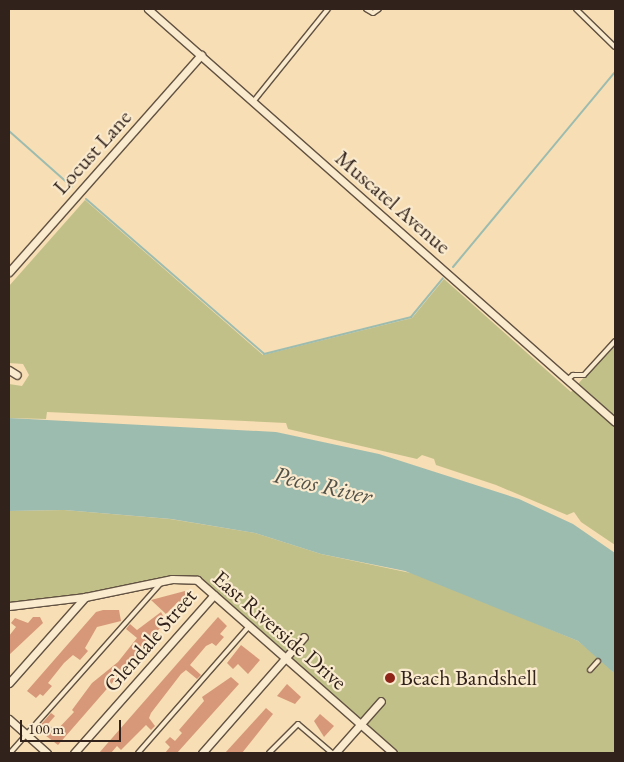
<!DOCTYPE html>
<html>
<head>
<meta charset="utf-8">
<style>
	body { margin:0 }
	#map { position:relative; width:624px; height:762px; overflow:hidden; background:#f7deb4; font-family:"EB Garamond",serif }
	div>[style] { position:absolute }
	.green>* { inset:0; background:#c2c089 }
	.water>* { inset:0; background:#9dbcb0 }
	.stream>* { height:2px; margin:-1px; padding:0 1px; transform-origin:1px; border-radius:1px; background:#9dbcb0 }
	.building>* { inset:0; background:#d79879 }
	.roads { filter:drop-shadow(1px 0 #625242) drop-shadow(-1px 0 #625242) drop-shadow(0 1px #625242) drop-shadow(0 -1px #625242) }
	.lane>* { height:4px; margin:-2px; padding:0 2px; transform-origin:2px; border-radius:2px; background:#faeace }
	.street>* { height:7px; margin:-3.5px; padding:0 3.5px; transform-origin:3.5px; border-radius:3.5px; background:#faeace }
	.dots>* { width:14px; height:14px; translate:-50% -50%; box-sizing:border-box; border:2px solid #faeace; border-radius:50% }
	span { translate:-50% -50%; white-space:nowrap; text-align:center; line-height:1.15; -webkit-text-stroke:4.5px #faeace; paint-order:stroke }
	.street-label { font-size:22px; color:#31231c }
	.poi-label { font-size:22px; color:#31231c }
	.left { translate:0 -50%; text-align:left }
	.water-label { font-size:24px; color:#515148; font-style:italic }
	.frame { position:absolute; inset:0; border:10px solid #31231c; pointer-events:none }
	.scale { position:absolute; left:20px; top:720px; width:101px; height:22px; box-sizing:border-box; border:2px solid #31231c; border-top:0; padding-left:6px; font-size:15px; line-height:18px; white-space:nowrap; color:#31231c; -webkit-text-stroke:4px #faeace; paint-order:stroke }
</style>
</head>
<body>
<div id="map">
	<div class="green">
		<div style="clip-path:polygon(85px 200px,263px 355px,412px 318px,444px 279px,571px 392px,615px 342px,615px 545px,581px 522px,574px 512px,567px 515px,496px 485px,436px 465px,434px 459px,422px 455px,417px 459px,288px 429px,286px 423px,47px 412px,46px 419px,9px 418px,9px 384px,22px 386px,29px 375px,23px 364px,9px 363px,9px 286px)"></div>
		<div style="clip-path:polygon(9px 511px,64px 510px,170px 519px,255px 533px,321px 554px,420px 575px,578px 641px,595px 655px,615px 674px,615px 753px,393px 753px,193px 579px,9px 606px)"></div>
	</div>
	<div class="water">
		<div style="clip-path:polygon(9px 418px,276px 432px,379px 454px,519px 499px,573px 524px,615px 553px,615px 674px,578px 641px,405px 571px,321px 554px,255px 533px,171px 519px,64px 510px,9px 511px)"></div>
	</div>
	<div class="stream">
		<div style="left:9px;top:131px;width:84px;rotate:41.6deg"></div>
		<div style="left:86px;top:199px;width:236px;rotate:41deg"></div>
		<div style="left:264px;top:354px;width:152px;rotate:-14.1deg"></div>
		<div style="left:411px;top:317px;width:50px;rotate:-50.6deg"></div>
		<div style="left:453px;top:267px;width:254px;rotate:-50.3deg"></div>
	</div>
	<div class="building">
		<div style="clip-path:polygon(185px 591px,188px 606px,180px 608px,179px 601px,166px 614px,151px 600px)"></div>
		<div style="clip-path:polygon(103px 610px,119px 610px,121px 621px,97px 627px,85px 648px,88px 651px,80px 660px,73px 655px,64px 663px,48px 683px,52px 686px,43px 696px,40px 694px,36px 698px,27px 691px,96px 612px)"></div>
		<div style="clip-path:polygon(161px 612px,166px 621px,58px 745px,37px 729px,51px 713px,55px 716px,48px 724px,56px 731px,74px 712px,72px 710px,92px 683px,118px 662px,137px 638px,126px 629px,130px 624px,137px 630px)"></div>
		<div style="clip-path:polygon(33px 617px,40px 617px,43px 623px,9px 655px,9px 636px,16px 627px,11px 623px,15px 618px,28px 623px)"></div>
		<div style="clip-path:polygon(218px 617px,227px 626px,220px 634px,224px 637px,216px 646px,212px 643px,206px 646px,190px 665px,201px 675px,197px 679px,186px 670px,181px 674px,151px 713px,149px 718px,155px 726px,151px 730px,146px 725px,121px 750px,117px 746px,111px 753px,99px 753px)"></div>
		<div style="clip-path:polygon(241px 645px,260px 660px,248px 674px,238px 664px,233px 669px,227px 663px)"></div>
		<div style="clip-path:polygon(231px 677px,239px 684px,177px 753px,165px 753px,170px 747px,165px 742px,170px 737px,175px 741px,182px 733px,179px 730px,204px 701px,202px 697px)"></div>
		<div style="clip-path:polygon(287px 684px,301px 697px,295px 704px,277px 696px)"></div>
		<div style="clip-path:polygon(266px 708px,273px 714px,242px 753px,225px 753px)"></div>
		<div style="clip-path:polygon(320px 714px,334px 726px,324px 737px,314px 721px)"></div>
	</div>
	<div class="roads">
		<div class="lane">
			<div style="left:366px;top:9px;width:8px;rotate:30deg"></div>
			<div style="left:373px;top:13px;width:7px;rotate:-34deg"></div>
			<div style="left:576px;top:9px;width:54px;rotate:44.3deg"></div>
			<div style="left:253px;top:102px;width:119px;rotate:-51.1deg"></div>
			<div style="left:567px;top:380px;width:8px;rotate:-40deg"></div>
			<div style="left:573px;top:375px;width:11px"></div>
			<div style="left:584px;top:375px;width:46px;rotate:-47.6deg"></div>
			<div style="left:590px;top:670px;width:12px;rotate:-48deg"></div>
			<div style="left:10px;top:753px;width:229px;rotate:-48.4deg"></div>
			<div style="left:138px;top:753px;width:169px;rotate:-48.8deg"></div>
			<div style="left:269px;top:753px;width:41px;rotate:-45deg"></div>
			<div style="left:298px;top:724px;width:45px;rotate:40.5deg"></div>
		</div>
		<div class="street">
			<div style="left:148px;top:9px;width:623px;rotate:41.49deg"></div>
			<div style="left:9px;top:272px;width:290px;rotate:-48.5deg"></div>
			<div style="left:9px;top:370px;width:9px;rotate:32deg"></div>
			<div style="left:9px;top:606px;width:77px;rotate:-6.8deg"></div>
			<div style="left:85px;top:597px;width:89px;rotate:-11.7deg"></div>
			<div style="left:172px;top:579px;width:25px;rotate:2deg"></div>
			<div style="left:197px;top:580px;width:261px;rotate:41.4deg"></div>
			<div style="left:9px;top:683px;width:115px;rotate:-48.5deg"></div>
			<div style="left:9px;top:719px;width:51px;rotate:41.8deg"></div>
			<div style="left:74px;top:753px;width:211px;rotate:-48.5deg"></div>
			<div style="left:202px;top:753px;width:154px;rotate:-48.7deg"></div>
			<div style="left:335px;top:753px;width:69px;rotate:-48.5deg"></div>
		</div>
	</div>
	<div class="dots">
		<div style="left:390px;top:678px;background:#8f2418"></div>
	</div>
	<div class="street-label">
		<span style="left:92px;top:152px;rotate:-48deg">Locust Lane</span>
		<span style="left:393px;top:202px;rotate:41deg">Muscatel Avenue</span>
		<span style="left:280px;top:630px;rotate:41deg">East Riverside Drive</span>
		<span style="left:150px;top:640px;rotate:-49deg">Glendale Street</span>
	</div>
	<div class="poi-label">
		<span class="left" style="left:400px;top:678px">Beach Bandshell</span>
	</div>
	<div class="water-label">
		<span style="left:323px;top:485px;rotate:13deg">Pecos River</span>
	</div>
	<div class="frame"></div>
	<div class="scale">100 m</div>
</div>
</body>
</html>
